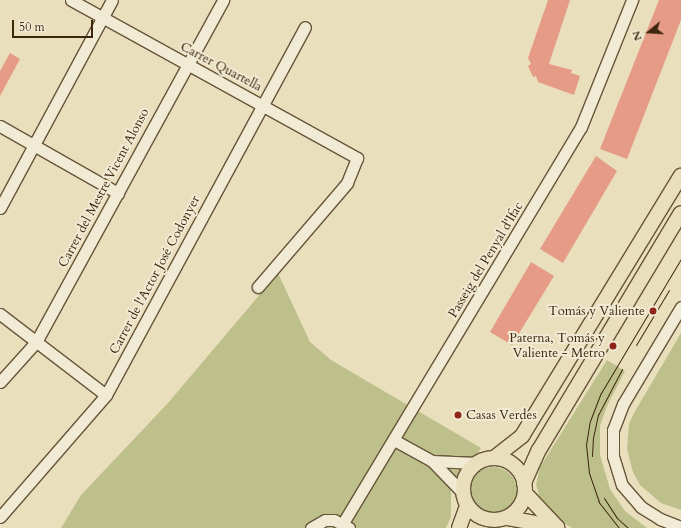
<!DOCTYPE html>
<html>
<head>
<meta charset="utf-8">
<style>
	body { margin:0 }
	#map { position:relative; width:681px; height:528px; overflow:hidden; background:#e9dfbd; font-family:Cardo,serif }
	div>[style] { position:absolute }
	.green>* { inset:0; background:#bec08c }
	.round { border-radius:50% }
	.building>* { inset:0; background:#e69b86 }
	.roads { filter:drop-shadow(1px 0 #675438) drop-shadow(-1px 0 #675438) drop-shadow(0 1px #675438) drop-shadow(0 -1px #675438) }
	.minor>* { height:11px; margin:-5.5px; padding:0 5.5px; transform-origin:5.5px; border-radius:5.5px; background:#f1ead4 }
	.major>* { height:14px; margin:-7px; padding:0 7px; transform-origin:7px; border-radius:7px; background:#e9dfbd }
	.major>.ring { margin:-7px; padding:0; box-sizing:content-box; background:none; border:14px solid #e9dfbd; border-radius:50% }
	.tram>* { height:1px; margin:-0.5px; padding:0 0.5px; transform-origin:0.5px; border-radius:0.5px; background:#3c260c }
	.dots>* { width:11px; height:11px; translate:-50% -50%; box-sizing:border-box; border:2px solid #f1ead4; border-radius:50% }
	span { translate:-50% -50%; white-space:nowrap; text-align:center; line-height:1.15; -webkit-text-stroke:4px #f1ead4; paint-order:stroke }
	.street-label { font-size:13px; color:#3c260c }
	.poi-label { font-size:13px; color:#3c260c }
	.right { translate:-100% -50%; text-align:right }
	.left { translate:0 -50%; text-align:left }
	.north { position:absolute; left:629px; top:12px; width:40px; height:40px; -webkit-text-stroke:3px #f1ead4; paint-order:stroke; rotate:252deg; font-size:11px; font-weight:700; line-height:16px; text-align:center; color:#3c260c }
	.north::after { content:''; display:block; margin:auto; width:14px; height:18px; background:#3c260c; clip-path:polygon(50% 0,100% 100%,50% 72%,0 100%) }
	.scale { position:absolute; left:12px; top:20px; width:81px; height:18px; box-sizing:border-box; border:2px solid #3c260c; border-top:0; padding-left:5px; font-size:12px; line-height:14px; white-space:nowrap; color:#3c260c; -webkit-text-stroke:3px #f1ead4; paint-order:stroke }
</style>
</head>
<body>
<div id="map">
	<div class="green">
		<div style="clip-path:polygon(278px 273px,310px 342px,331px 360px,481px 448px,451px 491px,451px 517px,446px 528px,61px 528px,81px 495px,168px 403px)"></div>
		<div style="clip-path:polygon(681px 333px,681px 510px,661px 503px,640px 485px,633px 472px,627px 449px,629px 424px,634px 413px)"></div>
		<div style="clip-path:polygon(607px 360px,625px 371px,607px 406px,600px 426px,600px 455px,610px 489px,625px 511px,647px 528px,572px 528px,561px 521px,541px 501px,536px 485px,540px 467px)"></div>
		<div class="round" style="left:469px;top:467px;width:48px;height:48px"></div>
	</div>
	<div class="building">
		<div style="clip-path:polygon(548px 0,570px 0,549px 64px,572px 70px,571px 73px,580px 76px,574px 95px,538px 82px,536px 76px,533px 77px,528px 66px,531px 64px,528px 58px)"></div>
		<div style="clip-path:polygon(659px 0,681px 0,681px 20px,627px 159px,600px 149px)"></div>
		<div style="clip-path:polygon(10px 53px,20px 59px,0 96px,0 71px)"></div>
		<div style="clip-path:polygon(596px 156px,617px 171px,563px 263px,540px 249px)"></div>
		<div style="clip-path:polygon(531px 262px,554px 276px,512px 345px,490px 332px)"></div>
	</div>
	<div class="roads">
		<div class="minor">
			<div style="left:71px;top:0;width:327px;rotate:28.9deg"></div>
			<div style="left:357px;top:158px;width:27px;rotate:112deg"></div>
			<div style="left:347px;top:183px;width:137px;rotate:130.6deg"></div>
			<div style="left:0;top:126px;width:136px;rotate:29.6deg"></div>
			<div style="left:0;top:208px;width:236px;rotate:-61.7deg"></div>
			<div style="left:681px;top:307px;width:113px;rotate:120.9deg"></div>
			<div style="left:623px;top:404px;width:28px;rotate:111deg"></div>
			<div style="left:613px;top:430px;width:26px;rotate:90deg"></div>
			<div style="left:613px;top:456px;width:30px;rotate:73deg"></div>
			<div style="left:622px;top:485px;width:29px;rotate:49deg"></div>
			<div style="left:641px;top:507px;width:22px;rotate:32deg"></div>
			<div style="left:660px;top:519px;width:22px;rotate:21deg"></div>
			<div style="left:0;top:314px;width:133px;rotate:37.4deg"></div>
			<div style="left:0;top:382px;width:54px;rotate:-48deg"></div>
			<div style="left:36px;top:342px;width:390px;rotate:-61.3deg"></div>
			<div style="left:394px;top:440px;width:43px;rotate:28.9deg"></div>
			<div style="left:432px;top:461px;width:43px;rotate:45.9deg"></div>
			<div style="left:432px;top:461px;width:45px;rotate:2.5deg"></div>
			<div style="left:0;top:517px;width:162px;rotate:-49deg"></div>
			<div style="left:106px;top:395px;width:418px;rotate:-61.6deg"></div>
			<div style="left:343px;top:523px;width:462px;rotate:-59deg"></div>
			<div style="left:581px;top:127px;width:137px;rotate:-68.1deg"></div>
			<div style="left:311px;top:528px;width:16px;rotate:-30deg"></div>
			<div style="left:325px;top:520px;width:9px"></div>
			<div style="left:334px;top:520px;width:17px;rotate:28deg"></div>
		</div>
		<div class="major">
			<div class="ring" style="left:463px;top:458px;width:48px;height:48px"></div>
			<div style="left:494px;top:458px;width:36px;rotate:-38deg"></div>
			<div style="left:522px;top:436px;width:305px;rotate:-58.6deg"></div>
			<div style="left:524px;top:483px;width:36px;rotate:-66deg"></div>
			<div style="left:539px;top:450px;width:276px;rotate:-59.1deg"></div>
			<div style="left:525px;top:493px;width:47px;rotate:46.7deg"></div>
			<div style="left:508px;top:518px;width:50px;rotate:10.4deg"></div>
			<div style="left:459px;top:528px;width:23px;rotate:-70deg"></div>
		</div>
	</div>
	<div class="tram">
		<div style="left:636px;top:345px;width:64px;rotate:-59deg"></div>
		<div style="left:592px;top:456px;width:18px;rotate:-87deg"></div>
		<div style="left:593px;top:438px;width:24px;rotate:-78deg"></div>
		<div style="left:598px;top:415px;width:52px;rotate:-62.4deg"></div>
		<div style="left:604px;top:498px;width:24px;rotate:57deg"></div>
		<div style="left:617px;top:518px;width:15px;rotate:42deg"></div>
		<div style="left:619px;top:528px;width:33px;rotate:-128deg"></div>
		<div style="left:599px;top:502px;width:31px;rotate:-109deg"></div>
		<div style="left:589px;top:473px;width:28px;rotate:-96deg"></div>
		<div style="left:586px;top:445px;width:24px;rotate:-81deg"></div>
		<div style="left:590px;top:421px;width:30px;rotate:-69deg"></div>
		<div style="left:601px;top:393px;width:156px;rotate:-59.2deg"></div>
	</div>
	<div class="dots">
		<div style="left:653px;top:311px;background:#8f2418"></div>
		<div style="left:613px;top:346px;background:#8f2418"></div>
		<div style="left:458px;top:415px;background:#8f2418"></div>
	</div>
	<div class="street-label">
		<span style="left:221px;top:67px;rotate:28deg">Carrer Quartella</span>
		<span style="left:104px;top:188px;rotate:-62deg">Carrer del Mestre Vicent Alonso</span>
		<span style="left:486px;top:260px;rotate:-59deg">Passeig del Penyal d'Ifac</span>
		<span style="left:155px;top:275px;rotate:-62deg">Carrer de l'Actor José Codonyer</span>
	</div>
	<div class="poi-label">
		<span class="right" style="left:645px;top:311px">Tomás y Valiente</span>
		<span class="right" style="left:605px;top:346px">Paterna, Tomás y<br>Valiente - Metro</span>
		<span class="left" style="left:466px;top:415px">Casas Verdes</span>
	</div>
	<div class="north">N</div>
	<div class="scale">50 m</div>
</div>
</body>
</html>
